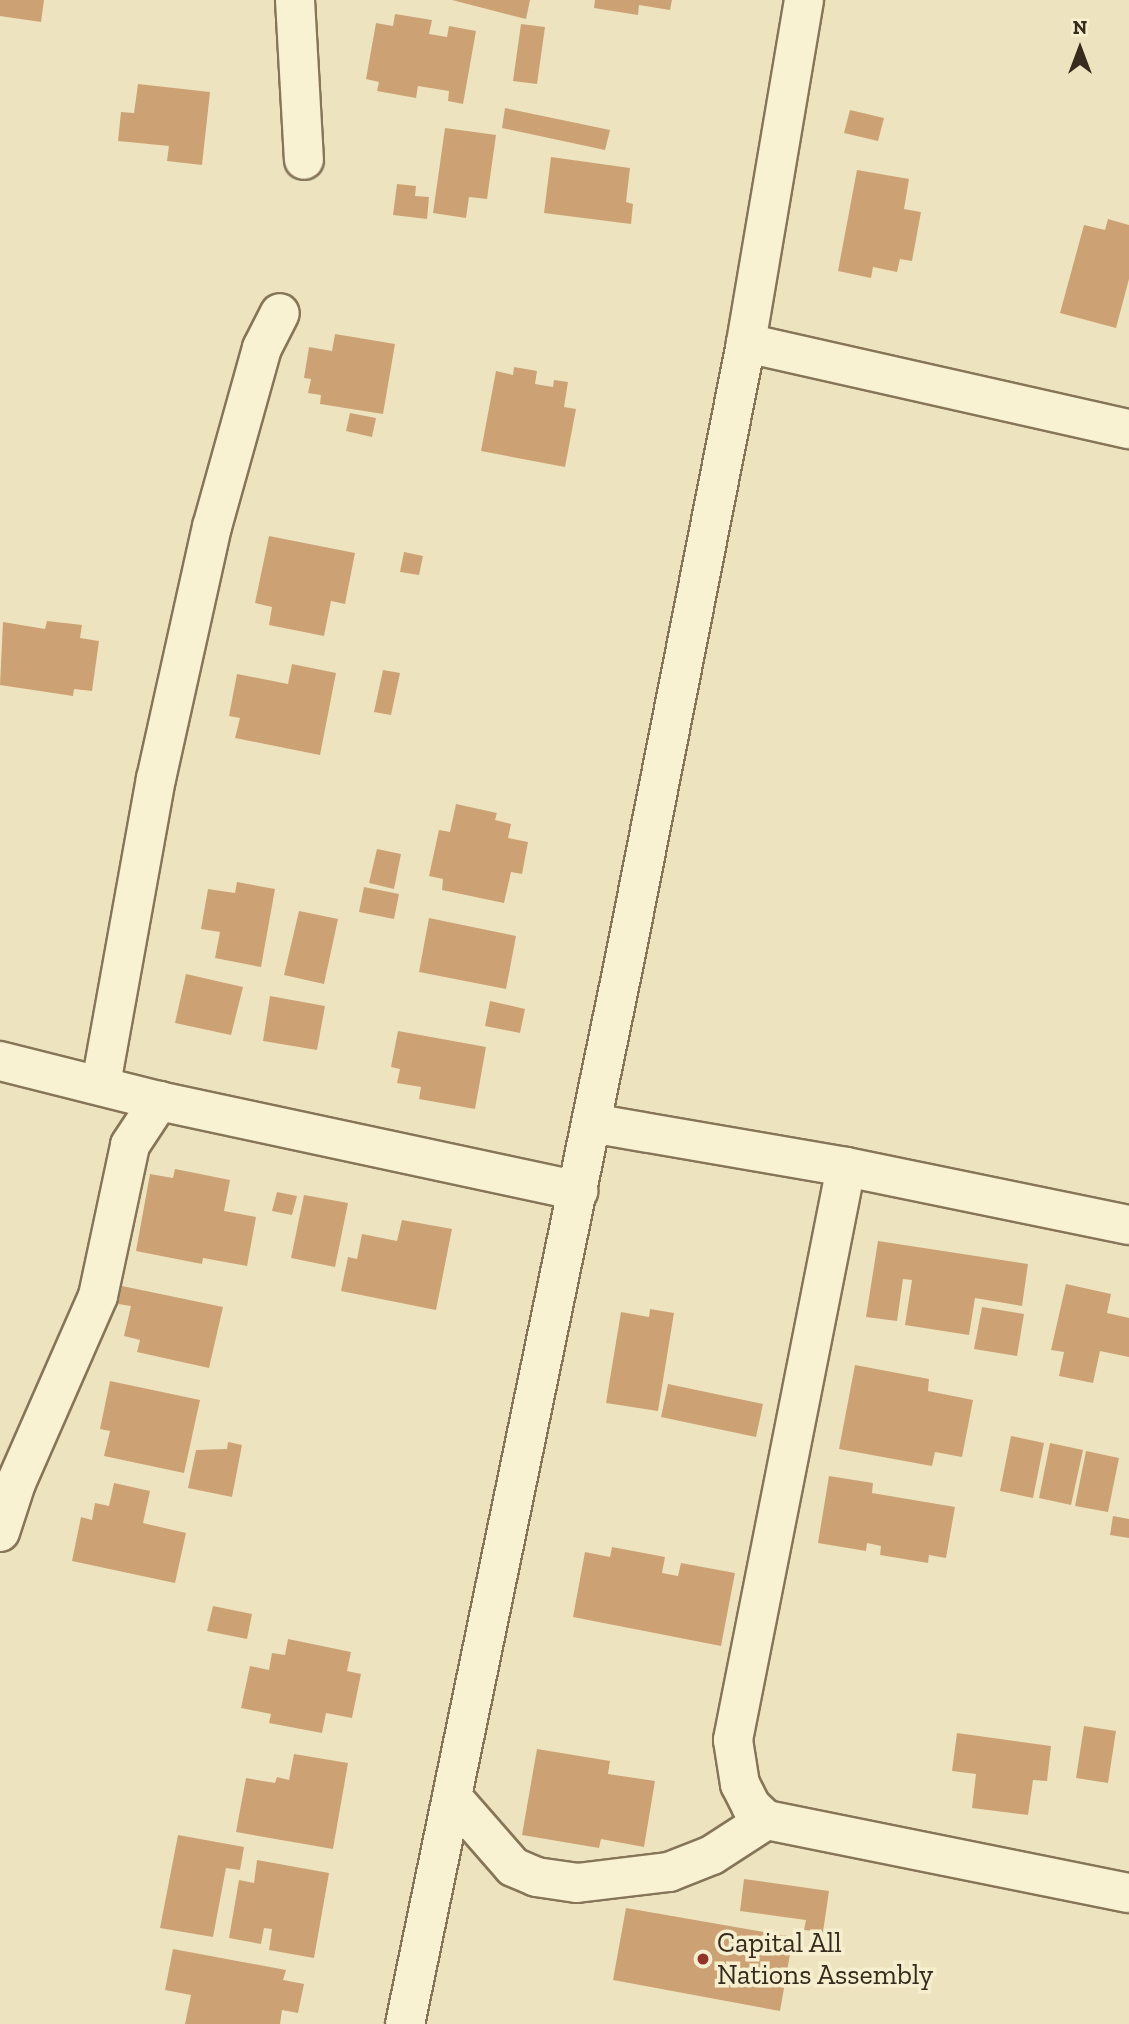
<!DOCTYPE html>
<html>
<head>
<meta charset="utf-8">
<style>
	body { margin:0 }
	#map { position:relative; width:1129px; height:2024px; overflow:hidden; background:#ede4bf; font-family:"Zilla Slab",serif }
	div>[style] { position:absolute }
	.building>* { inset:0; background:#cca275 }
	.roads { filter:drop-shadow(2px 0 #867558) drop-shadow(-2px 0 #867558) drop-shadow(0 2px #867558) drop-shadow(0 -2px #867558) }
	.street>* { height:38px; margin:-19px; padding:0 19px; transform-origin:19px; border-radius:19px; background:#f8f1d2 }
	.dots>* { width:19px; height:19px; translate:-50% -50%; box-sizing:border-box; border:4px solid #f5eecf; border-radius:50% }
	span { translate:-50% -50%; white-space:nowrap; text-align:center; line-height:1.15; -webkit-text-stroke:7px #f5eecf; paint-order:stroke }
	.poi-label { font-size:28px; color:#362b1c }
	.left { translate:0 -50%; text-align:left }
	.north { position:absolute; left:1045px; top:14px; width:70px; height:70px; -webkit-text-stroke:5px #f5eecf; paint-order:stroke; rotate:0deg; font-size:19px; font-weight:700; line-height:28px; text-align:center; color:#362b1c }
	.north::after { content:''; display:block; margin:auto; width:24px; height:32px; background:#362b1c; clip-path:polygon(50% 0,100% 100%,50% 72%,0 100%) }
</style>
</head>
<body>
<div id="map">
	<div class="building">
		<div style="clip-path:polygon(0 0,44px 0,41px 22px,0 16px)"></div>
		<div style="clip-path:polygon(452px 0,530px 0,526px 19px)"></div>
		<div style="clip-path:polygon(595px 0,672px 0,670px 10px,639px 5px,638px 15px,594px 8px)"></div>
		<div style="clip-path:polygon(395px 14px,432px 20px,429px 34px,447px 37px,449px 26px,476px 31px,463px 104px,448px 101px,449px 91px,418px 86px,416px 98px,377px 91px,379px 82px,366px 79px,376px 23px,393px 26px)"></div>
		<div style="clip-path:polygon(521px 24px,545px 27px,537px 84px,513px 81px)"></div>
		<div style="clip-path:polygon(138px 84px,210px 92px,202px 165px,167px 161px,169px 146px,118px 141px,121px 112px,134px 113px)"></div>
		<div style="clip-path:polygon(505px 108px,610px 130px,605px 150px,502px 128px)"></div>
		<div style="clip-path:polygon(850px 110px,884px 118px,878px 141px,844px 133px)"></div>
		<div style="clip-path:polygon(445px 128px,496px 135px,487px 199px,469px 197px,466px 218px,433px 213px)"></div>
		<div style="clip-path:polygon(551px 157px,630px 168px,626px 202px,633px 204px,631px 224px,544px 213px)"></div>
		<div style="clip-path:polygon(857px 170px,909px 179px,904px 209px,921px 212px,912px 261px,900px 259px,897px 272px,873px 267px,871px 278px,838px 271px)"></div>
		<div style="clip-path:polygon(397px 184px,416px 186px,415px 196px,429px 197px,427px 219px,393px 215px)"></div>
		<div style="clip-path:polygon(1108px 219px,1129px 225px,1129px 279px,1116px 328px,1060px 313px,1084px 225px,1105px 230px)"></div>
		<div style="clip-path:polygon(335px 334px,395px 344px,383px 414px,320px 404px,321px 395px,308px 393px,311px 379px,304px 378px,309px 347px,332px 351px)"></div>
		<div style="clip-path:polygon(514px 367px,537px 371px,535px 384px,553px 387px,554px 380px,568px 382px,564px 407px,576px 409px,565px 467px,481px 451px,496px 371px,513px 375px)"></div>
		<div style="clip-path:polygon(350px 413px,376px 418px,372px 437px,346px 431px)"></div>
		<div style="clip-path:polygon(269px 536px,355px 553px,345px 604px,331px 601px,324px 636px,269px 625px,272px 607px,255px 603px)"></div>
		<div style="clip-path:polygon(404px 552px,423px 556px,419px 575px,400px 572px)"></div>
		<div style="clip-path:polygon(47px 621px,82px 625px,80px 638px,99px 641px,92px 691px,74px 689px,73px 696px,0 685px,3px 622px,45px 629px)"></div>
		<div style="clip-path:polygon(292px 664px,336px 673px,320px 755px,235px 738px,240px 718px,229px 716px,237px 674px,288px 684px)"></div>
		<div style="clip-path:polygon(383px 670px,400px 673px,391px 715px,374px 712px)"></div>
		<div style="clip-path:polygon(456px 804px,497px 813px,495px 820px,511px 824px,508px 838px,528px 842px,522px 874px,511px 872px,504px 903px,442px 890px,443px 879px,429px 876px,439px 830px,450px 832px)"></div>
		<div style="clip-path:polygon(377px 849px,401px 854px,394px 889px,369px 883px)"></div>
		<div style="clip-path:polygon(237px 882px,275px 889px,261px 967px,215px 958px,220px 932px,201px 929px,208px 889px,235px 893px)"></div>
		<div style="clip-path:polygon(364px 887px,399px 894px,394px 919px,359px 912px)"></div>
		<div style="clip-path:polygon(299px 911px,338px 919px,324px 984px,284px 975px)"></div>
		<div style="clip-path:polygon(429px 918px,516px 936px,506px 989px,419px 972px)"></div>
		<div style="clip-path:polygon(186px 974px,243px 987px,231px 1035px,175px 1023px)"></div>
		<div style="clip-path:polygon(270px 996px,325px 1006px,317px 1050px,263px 1041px)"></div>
		<div style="clip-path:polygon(490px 1001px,525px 1009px,520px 1033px,485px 1026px)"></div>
		<div style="clip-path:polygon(398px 1031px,486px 1047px,475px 1109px,419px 1099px,421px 1087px,397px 1083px,400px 1069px,391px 1067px)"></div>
		<div style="clip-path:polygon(175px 1169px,230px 1180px,224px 1211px,256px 1217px,247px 1266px,203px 1258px,202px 1264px,136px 1251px,150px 1174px,173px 1178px)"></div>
		<div style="clip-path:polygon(277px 1192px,297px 1196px,292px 1215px,272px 1211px)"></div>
		<div style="clip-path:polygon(304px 1195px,348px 1203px,335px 1267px,291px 1258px)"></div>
		<div style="clip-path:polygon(402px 1220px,452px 1229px,436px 1310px,341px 1291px,348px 1257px,357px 1259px,362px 1234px,397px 1241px)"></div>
		<div style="clip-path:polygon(878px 1241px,1028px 1264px,1022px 1306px,975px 1298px,969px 1335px,905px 1325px,912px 1280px,903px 1279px,897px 1321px,866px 1317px)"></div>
		<div style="clip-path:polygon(1066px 1284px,1111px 1294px,1107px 1313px,1129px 1318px,1129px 1357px,1100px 1351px,1093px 1383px,1059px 1376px,1064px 1352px,1051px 1350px)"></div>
		<div style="clip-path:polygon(122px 1286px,223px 1307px,209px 1368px,137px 1352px,140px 1340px,124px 1336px,131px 1306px,118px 1304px)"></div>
		<div style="clip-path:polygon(982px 1307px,1024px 1314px,1017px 1356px,974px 1349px)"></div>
		<div style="clip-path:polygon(650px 1309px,674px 1313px,658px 1411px,606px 1403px,621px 1312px,649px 1317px)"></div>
		<div style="clip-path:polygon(855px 1365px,929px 1379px,928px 1391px,973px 1400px,962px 1457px,935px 1452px,932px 1466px,839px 1449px)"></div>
		<div style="clip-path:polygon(110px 1381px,200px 1400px,184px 1473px,104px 1456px,110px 1431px,100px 1429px)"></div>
		<div style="clip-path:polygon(668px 1384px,763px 1404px,756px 1437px,661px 1417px)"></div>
		<div style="clip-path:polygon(1011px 1436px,1044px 1443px,1033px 1498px,1000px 1491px)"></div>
		<div style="clip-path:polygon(228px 1442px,242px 1445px,232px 1497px,188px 1488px,196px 1450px,227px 1449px)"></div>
		<div style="clip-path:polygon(1050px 1443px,1083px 1450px,1071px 1505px,1039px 1498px)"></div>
		<div style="clip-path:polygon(1086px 1451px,1119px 1458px,1108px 1512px,1075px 1506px)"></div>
		<div style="clip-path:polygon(829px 1476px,873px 1483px,872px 1493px,955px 1507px,946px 1558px,929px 1555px,928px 1563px,880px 1555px,881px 1546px,867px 1543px,866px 1551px,818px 1543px)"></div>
		<div style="clip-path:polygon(114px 1483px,150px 1491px,143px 1523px,186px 1533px,175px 1583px,72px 1561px,81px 1517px,92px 1520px,95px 1503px,109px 1506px)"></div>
		<div style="clip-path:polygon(1113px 1516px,1129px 1519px,1129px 1538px,1110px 1535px)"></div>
		<div style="clip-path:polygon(612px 1547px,665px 1557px,662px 1573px,678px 1576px,681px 1563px,735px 1573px,721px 1646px,573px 1617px,585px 1552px,610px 1557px)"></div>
		<div style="clip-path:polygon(213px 1606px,252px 1614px,247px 1639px,207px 1631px)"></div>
		<div style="clip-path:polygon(288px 1639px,351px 1652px,347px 1671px,361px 1674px,352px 1718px,326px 1713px,322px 1733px,269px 1723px,271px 1714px,241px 1708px,250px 1666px,269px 1670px,272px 1653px,285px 1655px)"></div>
		<div style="clip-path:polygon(1084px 1726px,1116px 1731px,1108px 1783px,1076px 1778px)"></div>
		<div style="clip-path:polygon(957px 1733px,1051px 1746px,1047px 1781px,1033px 1780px,1028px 1815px,972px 1808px,976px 1774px,952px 1771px)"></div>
		<div style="clip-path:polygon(537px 1749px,610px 1761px,608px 1774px,655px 1781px,644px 1847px,601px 1839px,599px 1848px,522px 1835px)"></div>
		<div style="clip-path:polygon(294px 1754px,348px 1763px,333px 1849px,236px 1832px,246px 1778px,275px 1783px,277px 1777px,289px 1780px)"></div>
		<div style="clip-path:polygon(178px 1835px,244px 1847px,240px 1870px,226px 1868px,213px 1937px,160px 1928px)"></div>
		<div style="clip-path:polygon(257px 1860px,329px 1873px,314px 1958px,269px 1950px,272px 1929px,264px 1928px,261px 1944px,229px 1938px,239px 1880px,254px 1883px)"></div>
		<div style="clip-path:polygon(744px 1879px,829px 1891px,823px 1932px,804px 1930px,806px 1920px,740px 1911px)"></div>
		<div style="clip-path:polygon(626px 1908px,793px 1937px,780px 2011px,613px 1980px)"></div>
		<div style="clip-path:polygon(173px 1949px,286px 1970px,283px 1980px,304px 1984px,298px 2013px,282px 2010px,280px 2024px,185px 2024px,191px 1995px,165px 1990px)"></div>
	</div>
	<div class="roads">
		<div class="street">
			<div style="left:295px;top:0;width:160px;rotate:86.8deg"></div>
			<div style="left:746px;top:343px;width:393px;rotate:12.7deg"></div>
			<div style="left:0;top:1061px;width:164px;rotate:14.1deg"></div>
			<div style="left:159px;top:1101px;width:429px;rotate:12.1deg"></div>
			<div style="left:101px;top:1084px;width:310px;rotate:-79.8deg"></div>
			<div style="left:156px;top:779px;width:258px;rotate:-77.5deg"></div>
			<div style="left:212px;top:527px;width:186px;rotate:-74.4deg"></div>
			<div style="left:262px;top:348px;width:39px;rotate:-63deg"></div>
			<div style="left:591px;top:1123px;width:259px;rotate:9.8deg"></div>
			<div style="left:846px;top:1167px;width:289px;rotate:11.6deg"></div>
			<div style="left:846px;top:1167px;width:584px;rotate:101.16deg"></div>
			<div style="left:733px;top:1740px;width:45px;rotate:81deg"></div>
			<div style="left:740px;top:1784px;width:25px;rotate:63deg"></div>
			<div style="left:751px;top:1806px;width:21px;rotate:43deg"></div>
			<div style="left:766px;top:1820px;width:370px;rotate:11.4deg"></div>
			<div style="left:0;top:1532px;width:52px;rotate:-71.9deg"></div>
			<div style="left:16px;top:1483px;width:204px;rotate:-66.3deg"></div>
			<div style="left:98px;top:1296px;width:154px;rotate:-78deg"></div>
			<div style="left:130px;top:1145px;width:53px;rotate:-56.6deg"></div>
			<div style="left:452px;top:1797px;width:93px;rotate:48.9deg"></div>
			<div style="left:513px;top:1867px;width:25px;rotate:23deg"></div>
			<div style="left:536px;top:1877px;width:41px;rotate:8.3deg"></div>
			<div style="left:577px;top:1883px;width:93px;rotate:-6.8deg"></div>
			<div style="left:669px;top:1872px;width:46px;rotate:-21.6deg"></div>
			<div style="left:712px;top:1855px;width:64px;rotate:-32.9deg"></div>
			<div style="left:405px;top:2024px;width:1088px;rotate:-78.34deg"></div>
			<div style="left:625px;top:958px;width:627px;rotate:-78.87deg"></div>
			<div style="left:746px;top:343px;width:348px;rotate:-80.4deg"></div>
		</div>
	</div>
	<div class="dots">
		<div style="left:703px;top:1959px;background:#953228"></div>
	</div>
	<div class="poi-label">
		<span class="left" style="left:717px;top:1959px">Capital All<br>Nations Assembly</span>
	</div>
	<div class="north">N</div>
</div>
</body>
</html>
